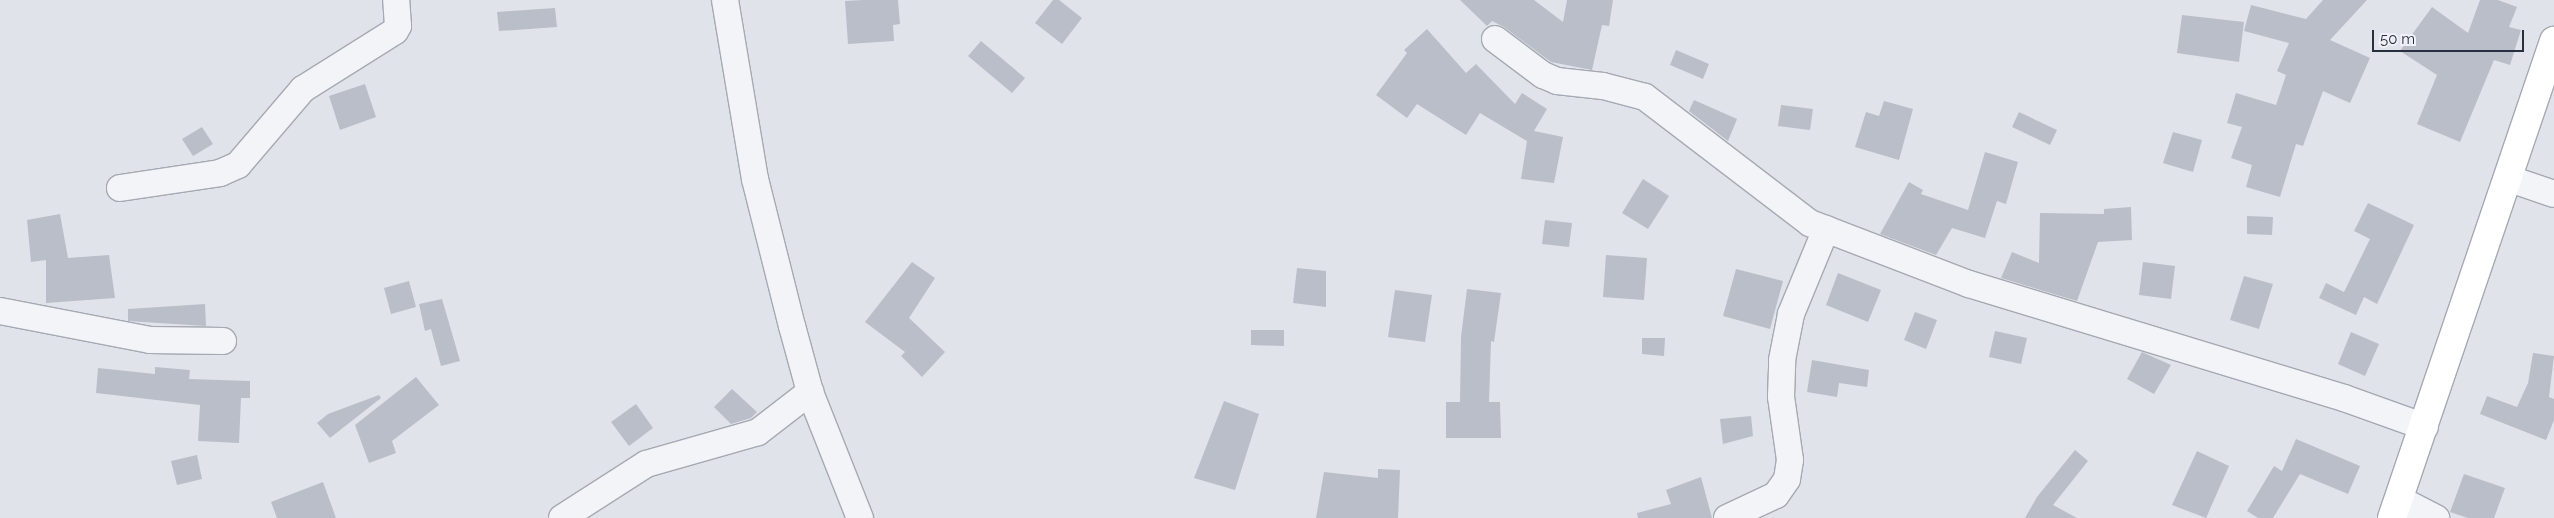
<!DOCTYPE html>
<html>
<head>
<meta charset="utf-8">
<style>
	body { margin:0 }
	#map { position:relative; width:2554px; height:518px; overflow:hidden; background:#e0e3e9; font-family:Raleway,sans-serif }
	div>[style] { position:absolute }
	.building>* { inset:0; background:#babec9 }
	.roads { filter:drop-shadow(1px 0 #a5a9b3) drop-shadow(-1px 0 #a5a9b3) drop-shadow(0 1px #a5a9b3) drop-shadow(0 -1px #a5a9b3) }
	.minor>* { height:26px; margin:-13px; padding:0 13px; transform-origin:13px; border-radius:13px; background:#f3f4f7 }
	.major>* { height:28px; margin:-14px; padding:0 14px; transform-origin:14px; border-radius:14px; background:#fff }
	span { translate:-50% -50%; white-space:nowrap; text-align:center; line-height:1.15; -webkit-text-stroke:4px #f0f2f7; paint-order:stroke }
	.scale { position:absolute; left:2372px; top:30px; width:152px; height:22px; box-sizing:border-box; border:2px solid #282f41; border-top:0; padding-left:6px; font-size:15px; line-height:18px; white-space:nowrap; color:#282f41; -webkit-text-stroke:4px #f0f2f7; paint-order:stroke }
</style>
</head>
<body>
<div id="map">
	<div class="building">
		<div style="clip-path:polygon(863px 0,898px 0,900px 24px,893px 25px,894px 41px,848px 44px,845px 1px)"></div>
		<div style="clip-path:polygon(1053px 0,1059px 0,1082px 18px,1062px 44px,1035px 23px)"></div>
		<div style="clip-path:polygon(1460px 0,1534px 0,1563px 22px,1567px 0,1613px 0,1609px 26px,1602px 25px,1592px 70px,1551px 62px,1504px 27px,1492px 21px,1487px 26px)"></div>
		<div style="clip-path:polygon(2323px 0,2367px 0,2330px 40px,2370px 58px,2350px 103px,2323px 91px,2303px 146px,2296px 144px,2280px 197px,2246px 187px,2252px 165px,2231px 158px,2242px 127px,2227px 123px,2236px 93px,2276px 105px,2286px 75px,2277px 71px,2289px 43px,2244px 31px,2251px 5px,2306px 19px)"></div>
		<div style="clip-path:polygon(2480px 0,2498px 0,2517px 7px,2509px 27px,2521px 30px,2510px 65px,2494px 60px,2460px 142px,2417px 124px,2437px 75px,2400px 51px,2432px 7px,2468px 33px)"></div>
		<div style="clip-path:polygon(555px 8px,557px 27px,499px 31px,497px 12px)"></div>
		<div style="clip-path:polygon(2182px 15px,2244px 22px,2239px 62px,2177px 53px)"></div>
		<div style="clip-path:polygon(1427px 29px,1466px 73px,1476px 64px,1515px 104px,1522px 93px,1547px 109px,1534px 131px,1563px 137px,1554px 183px,1521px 179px,1527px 141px,1480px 113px,1466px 135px,1417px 104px,1407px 118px,1376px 95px,1407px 53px,1404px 50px)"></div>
		<div style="clip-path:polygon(981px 41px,1025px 78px,1012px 93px,968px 56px)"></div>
		<div style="clip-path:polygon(1676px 50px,1709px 64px,1703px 79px,1670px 65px)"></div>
		<div style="clip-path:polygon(365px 84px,376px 117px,340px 130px,329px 96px)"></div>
		<div style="clip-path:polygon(1694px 100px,1737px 119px,1728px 141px,1689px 111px)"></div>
		<div style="clip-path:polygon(1884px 101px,1913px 109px,1899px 160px,1855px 147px,1866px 112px,1879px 116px)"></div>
		<div style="clip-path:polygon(1781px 105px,1813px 109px,1810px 130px,1778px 126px)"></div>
		<div style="clip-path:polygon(2019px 112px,2057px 130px,2050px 145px,2012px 127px)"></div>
		<div style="clip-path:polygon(202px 127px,213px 144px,193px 156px,182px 139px)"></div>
		<div style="clip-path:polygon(2173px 132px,2202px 140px,2193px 172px,2163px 163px)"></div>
		<div style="clip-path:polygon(1985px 152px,2018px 162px,2006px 204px,1997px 201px,1985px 238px,1952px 228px,1936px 255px,1880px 234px,1909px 182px,1923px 190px,1921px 194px,1968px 210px)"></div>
		<div style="clip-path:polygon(1643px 179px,1669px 196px,1648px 229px,1622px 213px)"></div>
		<div style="clip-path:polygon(2368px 203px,2414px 225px,2377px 304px,2364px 297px,2356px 315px,2319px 298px,2326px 283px,2344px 292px,2370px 239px,2354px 231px)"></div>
		<div style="clip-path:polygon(2131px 207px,2132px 240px,2098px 242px,2077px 301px,2001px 278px,2012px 252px,2039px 263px,2040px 213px,2104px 214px,2104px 209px)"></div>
		<div style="clip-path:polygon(60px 214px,68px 258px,109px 255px,115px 298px,46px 303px,46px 260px,31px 262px,27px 220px)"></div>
		<div style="clip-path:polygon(2247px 216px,2273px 217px,2272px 235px,2247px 234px)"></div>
		<div style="clip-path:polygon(1545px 220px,1572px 223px,1569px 247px,1542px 244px)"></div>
		<div style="clip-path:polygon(1606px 255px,1647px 258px,1644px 300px,1603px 297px)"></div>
		<div style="clip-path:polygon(912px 262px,935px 278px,909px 318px,945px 352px,922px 377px,901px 356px,905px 352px,865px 322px)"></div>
		<div style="clip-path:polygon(2143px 262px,2175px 266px,2171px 299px,2139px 295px)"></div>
		<div style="clip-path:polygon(1297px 268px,1326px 271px,1326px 307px,1293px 303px)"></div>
		<div style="clip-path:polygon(1736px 269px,1783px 281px,1770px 329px,1723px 316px)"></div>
		<div style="clip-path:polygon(1838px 273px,1881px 290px,1868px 322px,1826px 305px)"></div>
		<div style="clip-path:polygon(2244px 276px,2273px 284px,2259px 329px,2230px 320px)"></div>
		<div style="clip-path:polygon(409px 281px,416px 307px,391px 314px,384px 288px)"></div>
		<div style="clip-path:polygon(1467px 289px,1501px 293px,1494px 342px,1491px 341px,1489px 402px,1500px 402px,1501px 438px,1446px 438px,1446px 402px,1460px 402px,1461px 337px)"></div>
		<div style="clip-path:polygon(1395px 290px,1432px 295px,1425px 342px,1388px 337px)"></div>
		<div style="clip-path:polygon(442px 299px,460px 361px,441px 366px,431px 329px,425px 331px,419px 304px)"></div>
		<div style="clip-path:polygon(205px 304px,206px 326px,128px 321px,128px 309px)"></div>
		<div style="clip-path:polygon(1915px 312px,1937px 320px,1926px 349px,1904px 340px)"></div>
		<div style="clip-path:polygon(1251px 330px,1284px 330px,1284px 346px,1251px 345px)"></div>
		<div style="clip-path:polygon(1995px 331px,2027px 338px,2021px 364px,1989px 357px)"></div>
		<div style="clip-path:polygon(2351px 332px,2379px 344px,2365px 376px,2338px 364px)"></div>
		<div style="clip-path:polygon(1642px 338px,1665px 338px,1664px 356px,1642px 354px)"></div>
		<div style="clip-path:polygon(2142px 352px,2171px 365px,2154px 394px,2127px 379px)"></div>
		<div style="clip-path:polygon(2533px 353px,2554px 356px,2549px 397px,2554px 399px,2554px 420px,2546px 440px,2480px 414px,2487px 396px,2517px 407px,2528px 383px)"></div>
		<div style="clip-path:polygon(1812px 360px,1869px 370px,1867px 387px,1839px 383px,1837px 397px,1807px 392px)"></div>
		<div style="clip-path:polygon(155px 367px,190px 370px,189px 379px,250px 381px,250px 398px,241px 398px,239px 443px,198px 441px,200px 405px,96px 393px,98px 368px,155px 374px)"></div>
		<div style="clip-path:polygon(416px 377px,439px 405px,392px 441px,396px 453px,369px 463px,355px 425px)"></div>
		<div style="clip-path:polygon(732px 389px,757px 412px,751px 418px,731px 424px,714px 407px)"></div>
		<div style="clip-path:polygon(379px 395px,381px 398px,330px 438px,317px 423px,328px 414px)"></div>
		<div style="clip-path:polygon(1224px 401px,1259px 414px,1235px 490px,1194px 478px)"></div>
		<div style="clip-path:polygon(636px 404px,653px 428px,629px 446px,611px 422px)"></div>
		<div style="clip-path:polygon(1751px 416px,1753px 436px,1723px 444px,1720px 419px)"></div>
		<div style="clip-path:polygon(2296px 439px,2360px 466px,2348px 494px,2300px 474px,2273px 518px,2258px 518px,2247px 511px,2274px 466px,2282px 471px)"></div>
		<div style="clip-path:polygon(2075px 450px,2088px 461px,2053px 505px,2077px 518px,2025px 518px,2037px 497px)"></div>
		<div style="clip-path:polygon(2197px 451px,2229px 466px,2206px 518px,2172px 505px)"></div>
		<div style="clip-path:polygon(197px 455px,202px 479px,177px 485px,171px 461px)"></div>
		<div style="clip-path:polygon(1378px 469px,1400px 470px,1398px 518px,1316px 518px,1324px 472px,1378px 478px)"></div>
		<div style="clip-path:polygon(2464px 474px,2505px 488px,2494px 518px,2468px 518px,2450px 512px)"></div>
		<div style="clip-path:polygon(1701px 477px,1712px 518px,1638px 518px,1637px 513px,1671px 504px,1666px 490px)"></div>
		<div style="clip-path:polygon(323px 482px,336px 518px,277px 518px,271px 502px)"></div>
	</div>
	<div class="roads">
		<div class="minor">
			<div style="left:725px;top:0;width:181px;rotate:80.5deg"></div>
			<div style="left:755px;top:179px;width:152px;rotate:75.9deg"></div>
			<div style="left:792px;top:326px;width:68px;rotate:74.7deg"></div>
			<div style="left:810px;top:392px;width:136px;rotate:68.4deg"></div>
			<div style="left:1495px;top:39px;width:60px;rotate:36.9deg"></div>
			<div style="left:1543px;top:75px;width:15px;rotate:23deg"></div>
			<div style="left:1557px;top:81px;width:46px;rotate:6.2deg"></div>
			<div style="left:1603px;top:86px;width:43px;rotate:14.7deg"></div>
			<div style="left:1645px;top:97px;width:208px;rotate:37.4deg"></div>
			<div style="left:1810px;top:223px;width:170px;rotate:21deg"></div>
			<div style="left:1969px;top:284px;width:392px;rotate:16.9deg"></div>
			<div style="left:2344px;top:398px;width:86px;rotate:19.7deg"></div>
			<div style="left:2510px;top:179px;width:46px;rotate:18.8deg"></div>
			<div style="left:120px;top:188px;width:101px;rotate:-8.5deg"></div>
			<div style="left:220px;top:173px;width:20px;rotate:-24deg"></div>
			<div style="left:238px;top:165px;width:100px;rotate:-49.5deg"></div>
			<div style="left:303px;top:89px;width:109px;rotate:-32.2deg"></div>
			<div style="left:395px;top:31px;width:6px;rotate:-59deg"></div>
			<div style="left:398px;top:26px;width:26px;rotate:-94deg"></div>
			<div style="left:0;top:311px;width:153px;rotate:10.9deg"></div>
			<div style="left:150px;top:340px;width:73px;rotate:0.8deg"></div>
			<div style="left:2399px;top:499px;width:42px;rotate:27.2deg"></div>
			<div style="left:562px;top:518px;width:100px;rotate:-32.7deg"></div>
			<div style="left:646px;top:464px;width:116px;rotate:-15.9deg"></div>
			<div style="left:758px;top:432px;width:66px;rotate:-37.6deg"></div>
			<div style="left:1727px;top:518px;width:54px;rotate:-25.1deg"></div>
			<div style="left:1776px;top:495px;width:19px;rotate:-55deg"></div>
			<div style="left:1787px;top:479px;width:19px;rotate:-81deg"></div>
			<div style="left:1790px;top:460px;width:64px;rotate:-98.1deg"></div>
			<div style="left:1781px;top:397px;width:37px;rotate:-88deg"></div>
			<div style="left:1782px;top:360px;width:47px;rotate:-78.9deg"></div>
			<div style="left:1791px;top:314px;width:92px;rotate:-67.6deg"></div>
		</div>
		<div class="major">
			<div style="left:2392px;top:518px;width:504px;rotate:-71.24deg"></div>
		</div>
	</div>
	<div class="scale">50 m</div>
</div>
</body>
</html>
